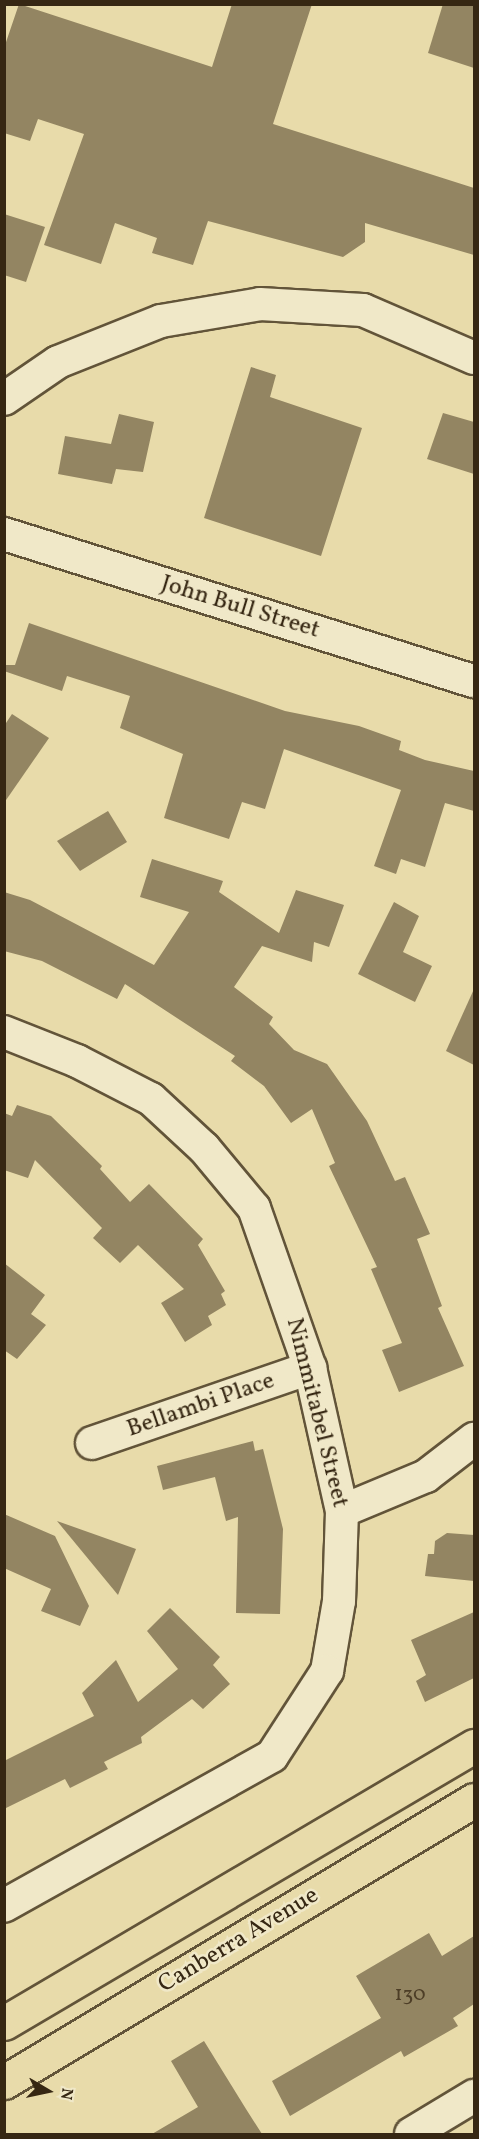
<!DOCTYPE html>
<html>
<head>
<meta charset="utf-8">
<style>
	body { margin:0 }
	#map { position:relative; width:479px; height:2139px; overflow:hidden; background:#e8dbaa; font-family:Vollkorn,serif }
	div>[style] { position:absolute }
	.building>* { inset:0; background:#938562 }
	.roads { filter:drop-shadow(2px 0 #625439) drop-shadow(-2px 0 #625439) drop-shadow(0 2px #625439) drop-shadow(0 -2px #625439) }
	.minor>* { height:32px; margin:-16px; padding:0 16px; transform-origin:16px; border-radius:16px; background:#f0e8c8 }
	.trunk>* { height:33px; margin:-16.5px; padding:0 16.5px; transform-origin:16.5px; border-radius:16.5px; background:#e8dbaa }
	span { translate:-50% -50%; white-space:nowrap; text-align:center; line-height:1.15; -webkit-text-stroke:5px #f0e8c8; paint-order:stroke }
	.number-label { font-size:21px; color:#4d3e27 }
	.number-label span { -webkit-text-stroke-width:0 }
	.street-label { font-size:24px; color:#362713 }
	.frame { position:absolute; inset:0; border:6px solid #362713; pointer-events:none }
	.north { position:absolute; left:18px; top:2061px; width:60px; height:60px; -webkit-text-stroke:4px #f0e8c8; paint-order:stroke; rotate:99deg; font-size:16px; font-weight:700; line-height:24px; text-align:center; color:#362713 }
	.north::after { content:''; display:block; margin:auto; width:21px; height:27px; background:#362713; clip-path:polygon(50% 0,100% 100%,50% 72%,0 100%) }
</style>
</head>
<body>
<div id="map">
	<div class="building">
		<div style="clip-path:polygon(19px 4px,212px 67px,232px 4px,312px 4px,273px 124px,474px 188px,474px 255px,365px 223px,365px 242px,343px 257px,208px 221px,193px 265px,152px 253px,157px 238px,115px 223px,101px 264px,44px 245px,84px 134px,38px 119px,30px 141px,4px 133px,4px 48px)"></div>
		<div style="clip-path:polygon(443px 4px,474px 4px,474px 68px,428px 53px)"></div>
		<div style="clip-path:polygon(4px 214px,45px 227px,26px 282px,4px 275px)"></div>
		<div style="clip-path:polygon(251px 367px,276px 375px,270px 397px,362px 428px,321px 556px,204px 518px)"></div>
		<div style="clip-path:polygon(443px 413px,474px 422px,474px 474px,427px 459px)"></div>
		<div style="clip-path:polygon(119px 414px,154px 422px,143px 472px,116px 469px,112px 484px,58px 474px,65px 436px,111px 444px)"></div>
		<div style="clip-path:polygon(29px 623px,285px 711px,359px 726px,401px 741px,399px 750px,425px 760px,474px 771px,474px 811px,445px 803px,425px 867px,401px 859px,396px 874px,374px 866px,401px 790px,284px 749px,265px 809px,242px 802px,229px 839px,164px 818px,183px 754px,120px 728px,130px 696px,67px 676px,62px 691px,4px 671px,4px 665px,15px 665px)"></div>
		<div style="clip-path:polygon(12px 714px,49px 738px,4px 803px,4px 726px)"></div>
		<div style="clip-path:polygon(108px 811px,127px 842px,80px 871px,57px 841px)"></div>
		<div style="clip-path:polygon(152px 859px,223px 881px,219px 892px,279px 933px,296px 890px,344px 905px,329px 947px,314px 942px,312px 962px,262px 946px,234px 987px,273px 1017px,269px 1024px,294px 1050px,327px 1064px,367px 1121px,395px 1181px,405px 1177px,430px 1234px,417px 1239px,442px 1306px,438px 1308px,464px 1366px,399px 1392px,382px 1350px,402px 1343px,371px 1269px,377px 1267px,329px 1166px,335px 1163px,312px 1109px,291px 1123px,264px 1086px,231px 1061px,235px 1056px,125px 984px,117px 999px,42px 961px,4px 951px,4px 892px,30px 900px,154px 965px,189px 912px,140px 897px)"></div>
		<div style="clip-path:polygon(394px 902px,419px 916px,403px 952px,432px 966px,415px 1002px,358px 974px)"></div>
		<div style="clip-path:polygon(474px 989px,474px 1065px,446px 1051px)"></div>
		<div style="clip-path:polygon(17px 1105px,51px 1116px,102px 1166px,100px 1169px,130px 1202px,149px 1184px,203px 1239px,198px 1245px,225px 1291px,221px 1294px,226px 1305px,208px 1316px,212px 1325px,185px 1342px,161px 1303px,184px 1289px,138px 1245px,120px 1263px,93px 1238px,102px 1228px,35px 1160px,28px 1178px,4px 1170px,4px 1113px,12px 1116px)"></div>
		<div style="clip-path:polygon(4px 1263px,45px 1295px,31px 1314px,46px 1325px,17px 1359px,4px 1350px)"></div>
		<div style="clip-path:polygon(253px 1441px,255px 1451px,263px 1449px,283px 1529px,280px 1614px,236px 1613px,238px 1517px,226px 1521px,215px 1477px,163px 1490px,157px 1466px)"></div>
		<div style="clip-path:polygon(4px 1514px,55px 1536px,89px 1606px,80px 1626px,41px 1611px,51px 1589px,4px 1568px)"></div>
		<div style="clip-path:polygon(57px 1521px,136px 1549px,118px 1595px)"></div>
		<div style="clip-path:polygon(447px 1533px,474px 1535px,474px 1581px,425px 1576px,428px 1554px,434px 1554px,435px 1541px)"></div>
		<div style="clip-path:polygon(170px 1608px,220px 1657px,213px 1665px,230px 1684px,203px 1709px,192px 1699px,141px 1737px,142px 1743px,104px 1762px,108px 1769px,70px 1788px,65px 1779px,4px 1809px,4px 1761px,94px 1716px,82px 1693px,116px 1660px,138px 1702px,178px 1669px,147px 1631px)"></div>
		<div style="clip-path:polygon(474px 1612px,474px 1678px,425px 1702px,416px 1681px,426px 1675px,411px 1640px)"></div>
		<div style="clip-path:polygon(429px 1933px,442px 1956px,474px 1936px,474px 2004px,453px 2018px,458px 2026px,404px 2057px,401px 2051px,290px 2116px,272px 2081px,381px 2018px,356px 1976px)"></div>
		<div style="clip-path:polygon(204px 2041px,246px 2109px,262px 2134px,152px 2134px,198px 2107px,171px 2061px)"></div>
	</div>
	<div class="roads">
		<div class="minor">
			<div style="left:4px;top:399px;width:65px;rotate:-34.4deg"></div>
			<div style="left:58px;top:362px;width:111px;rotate:-21.7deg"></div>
			<div style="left:161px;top:321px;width:100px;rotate:-9.7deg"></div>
			<div style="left:260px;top:304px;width:103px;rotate:3.3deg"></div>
			<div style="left:363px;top:310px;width:121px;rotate:23.4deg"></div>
			<div style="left:4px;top:534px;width:492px;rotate:17.4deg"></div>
			<div style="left:4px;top:1032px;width:79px;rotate:21.7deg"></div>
			<div style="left:77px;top:1061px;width:83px;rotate:27.2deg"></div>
			<div style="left:151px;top:1099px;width:72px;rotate:42.8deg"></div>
			<div style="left:204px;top:1148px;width:78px;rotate:50.2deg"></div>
			<div style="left:254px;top:1208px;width:170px;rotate:70.7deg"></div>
			<div style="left:310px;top:1368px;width:147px;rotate:77.4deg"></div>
			<div style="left:342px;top:1511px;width:90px;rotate:91.9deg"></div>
			<div style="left:339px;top:1601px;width:71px;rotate:99.7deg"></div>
			<div style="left:327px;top:1671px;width:101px;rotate:122.9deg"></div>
			<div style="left:272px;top:1756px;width:307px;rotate:150.8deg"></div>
			<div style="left:92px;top:1443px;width:231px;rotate:-19deg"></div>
			<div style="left:342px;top:1511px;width:91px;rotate:-22.6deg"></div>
			<div style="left:426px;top:1476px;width:61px;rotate:-37.6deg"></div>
			<div style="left:411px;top:2134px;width:74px;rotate:-31.1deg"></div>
		</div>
		<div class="trunk">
			<div style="left:4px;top:2023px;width:546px;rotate:-30.51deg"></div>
			<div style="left:4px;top:2082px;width:548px;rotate:-30.96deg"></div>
		</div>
	</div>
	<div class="number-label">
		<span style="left:410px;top:1995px">130</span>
	</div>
	<div class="street-label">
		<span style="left:240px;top:608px;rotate:17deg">John Bull Street</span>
		<span style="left:201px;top:1406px;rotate:-19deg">Bellambi Place</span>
		<span style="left:316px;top:1413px;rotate:76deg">Nimmitabel Street</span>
		<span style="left:239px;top:1941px;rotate:-31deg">Canberra Avenue</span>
	</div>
	<div class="frame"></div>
	<div class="north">N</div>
</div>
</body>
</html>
